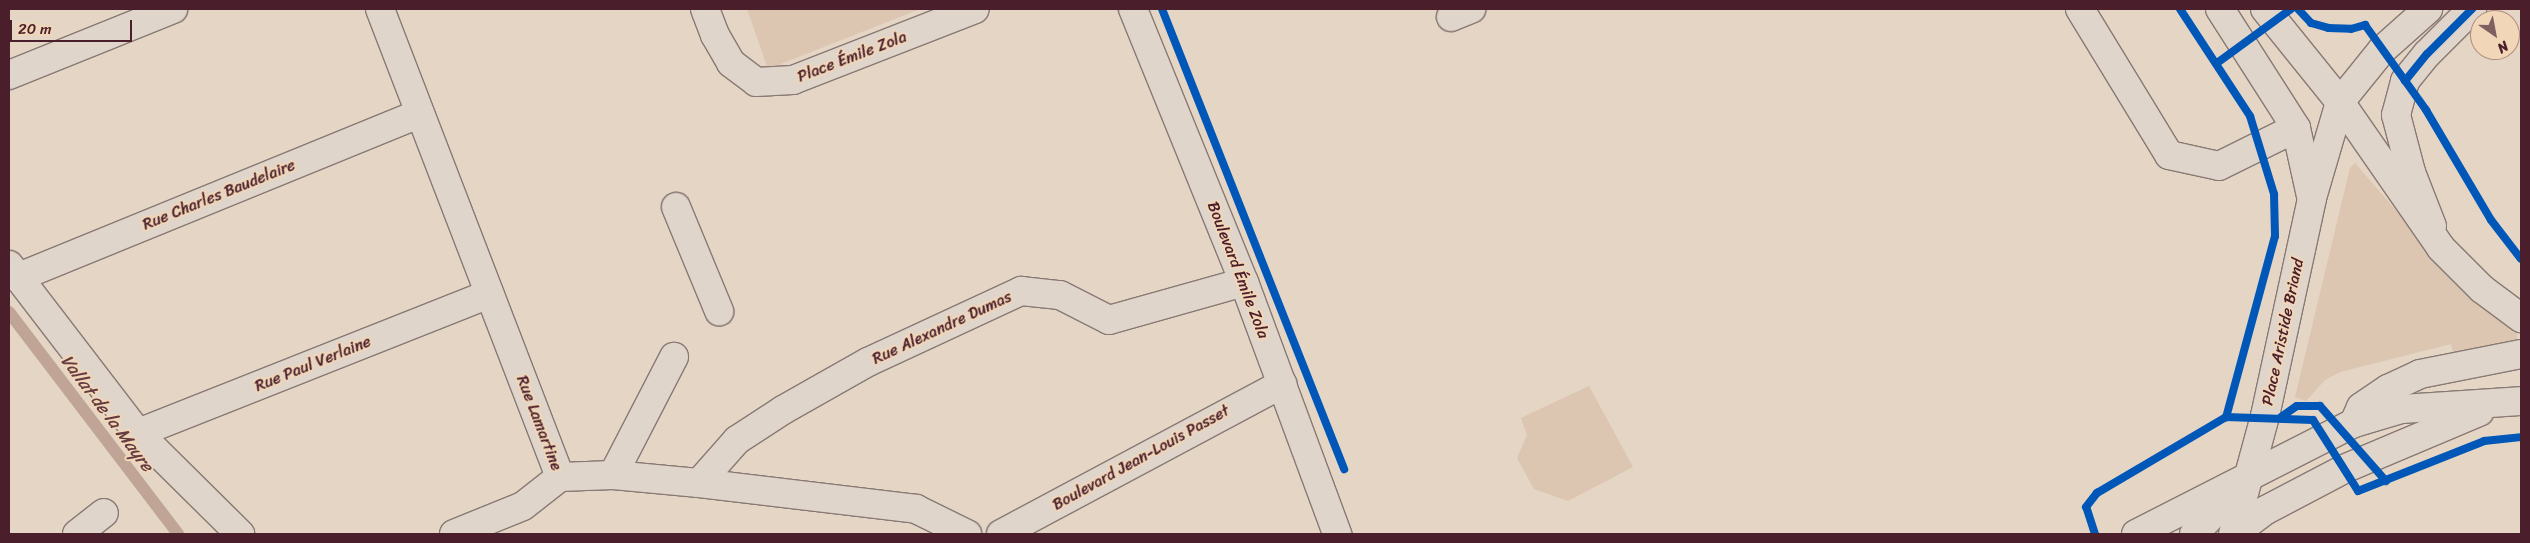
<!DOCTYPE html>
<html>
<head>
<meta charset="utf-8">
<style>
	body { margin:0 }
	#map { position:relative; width:2530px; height:543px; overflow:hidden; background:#e4d5c5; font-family:Sriracha,sans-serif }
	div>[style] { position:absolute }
	.green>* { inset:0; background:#dcc5b1 }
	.stream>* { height:12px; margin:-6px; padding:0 6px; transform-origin:6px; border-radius:6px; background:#c0a596 }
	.roads { filter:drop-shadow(1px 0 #887974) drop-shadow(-1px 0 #887974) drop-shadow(0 1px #887974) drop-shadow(0 -1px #887974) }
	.minor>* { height:28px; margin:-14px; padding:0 14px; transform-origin:14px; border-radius:14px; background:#dfd5ca }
	.major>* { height:28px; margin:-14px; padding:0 14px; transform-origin:14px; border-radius:14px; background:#dfd5ca }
	.cycleway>* { height:8px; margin:-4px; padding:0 4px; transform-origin:4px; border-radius:4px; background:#0057b8 }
	span { translate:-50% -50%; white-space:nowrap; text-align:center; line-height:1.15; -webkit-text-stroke:4px #f1d6b8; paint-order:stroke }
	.street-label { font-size:16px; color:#4a1f2b }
	.water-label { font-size:18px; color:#643b41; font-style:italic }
	.frame { position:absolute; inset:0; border:10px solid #4a1f2b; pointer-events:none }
	.north { position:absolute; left:2470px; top:10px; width:50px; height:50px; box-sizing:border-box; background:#f1d6b8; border:1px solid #ae8d80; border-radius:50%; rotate:147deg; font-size:14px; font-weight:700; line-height:20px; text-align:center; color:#4a1f2b }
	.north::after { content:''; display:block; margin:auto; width:18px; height:22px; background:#805f61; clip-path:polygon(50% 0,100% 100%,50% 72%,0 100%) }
	.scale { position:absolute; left:10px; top:20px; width:122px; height:22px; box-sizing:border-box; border:2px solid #4a1f2b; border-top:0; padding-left:6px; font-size:15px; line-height:18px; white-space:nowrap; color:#4a1f2b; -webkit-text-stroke:4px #f1d6b8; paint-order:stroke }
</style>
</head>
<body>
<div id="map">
	<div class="green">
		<div style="clip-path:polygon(747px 9px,920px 9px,768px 69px)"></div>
		<div style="clip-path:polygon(2355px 163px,2456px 280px,2517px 333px,2517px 341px,2453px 353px,2451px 344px,2340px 372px,2325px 380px,2306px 401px,2295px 397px,2350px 168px)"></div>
		<div style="clip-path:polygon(1589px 386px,1633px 467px,1568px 501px,1534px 489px,1517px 458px,1527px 435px,1521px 418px)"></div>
	</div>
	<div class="stream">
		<div style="left:9px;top:312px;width:279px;rotate:52.7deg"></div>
	</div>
	<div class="roads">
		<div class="minor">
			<div style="left:380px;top:9px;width:501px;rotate:68.96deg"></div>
			<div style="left:560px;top:477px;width:53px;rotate:-2.2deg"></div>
			<div style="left:613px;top:475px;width:86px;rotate:5.3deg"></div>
			<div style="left:699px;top:483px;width:219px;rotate:6.8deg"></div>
			<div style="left:916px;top:509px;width:57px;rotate:26.1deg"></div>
			<div style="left:705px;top:9px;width:28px;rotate:69deg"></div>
			<div style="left:715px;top:35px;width:32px;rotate:60deg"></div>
			<div style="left:731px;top:63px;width:31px;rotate:37deg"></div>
			<div style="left:756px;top:82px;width:37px;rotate:-3deg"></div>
			<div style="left:793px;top:80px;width:195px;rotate:-21.3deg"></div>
			<div style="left:1133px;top:9px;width:295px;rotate:67.9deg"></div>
			<div style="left:1244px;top:282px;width:269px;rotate:69.7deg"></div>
			<div style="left:2080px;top:9px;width:171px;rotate:58.6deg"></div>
			<div style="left:2169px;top:155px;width:51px;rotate:12.4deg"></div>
			<div style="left:2219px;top:166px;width:86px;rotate:-26.3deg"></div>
			<div style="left:1451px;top:17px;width:22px;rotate:-22deg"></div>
			<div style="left:9px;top:75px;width:177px;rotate:-21.9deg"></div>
			<div style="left:676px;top:207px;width:113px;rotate:67.5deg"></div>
			<div style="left:2432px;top:226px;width:58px;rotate:-111.3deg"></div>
			<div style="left:2411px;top:172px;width:59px;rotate:-104.7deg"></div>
			<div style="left:2396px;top:115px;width:35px;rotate:-75deg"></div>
			<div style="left:2405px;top:81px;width:35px;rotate:-51deg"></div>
			<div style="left:2427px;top:54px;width:64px;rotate:-45deg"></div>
			<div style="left:9px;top:265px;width:212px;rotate:52.5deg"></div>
			<div style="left:138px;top:433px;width:144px;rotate:44.7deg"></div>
			<div style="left:19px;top:277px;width:432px;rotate:-22.2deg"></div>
			<div style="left:2354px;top:423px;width:17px;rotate:-66deg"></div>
			<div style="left:2361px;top:407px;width:32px;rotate:-34deg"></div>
			<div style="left:2388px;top:389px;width:35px;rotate:-25deg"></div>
			<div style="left:2420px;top:374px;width:103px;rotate:-11.2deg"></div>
			<div style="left:138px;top:433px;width:378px;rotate:-21.6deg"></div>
			<div style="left:613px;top:475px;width:133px;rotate:-62.7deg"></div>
			<div style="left:699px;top:483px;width:57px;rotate:-48.5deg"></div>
			<div style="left:737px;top:440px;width:55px;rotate:-33.1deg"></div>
			<div style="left:783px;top:410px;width:98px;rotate:-29.5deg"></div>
			<div style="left:868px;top:362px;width:169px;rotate:-24.9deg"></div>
			<div style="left:1021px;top:291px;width:39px;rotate:6deg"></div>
			<div style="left:1060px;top:295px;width:55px;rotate:27deg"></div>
			<div style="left:1109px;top:320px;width:140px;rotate:-15.7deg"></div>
			<div style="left:77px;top:534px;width:34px;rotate:-38deg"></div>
			<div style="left:454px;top:534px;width:74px;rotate:-22.1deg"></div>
			<div style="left:523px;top:506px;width:47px;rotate:-38.1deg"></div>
			<div style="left:1001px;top:534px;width:319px;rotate:-28.1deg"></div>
		</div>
		<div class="major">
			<div style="left:2220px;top:9px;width:141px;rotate:57.4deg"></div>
			<div style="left:2296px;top:128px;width:70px;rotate:77.6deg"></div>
			<div style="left:2265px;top:9px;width:119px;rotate:51.1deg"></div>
			<div style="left:2340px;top:102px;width:178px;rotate:55.3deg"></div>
			<div style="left:2441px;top:248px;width:58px;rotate:45deg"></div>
			<div style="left:2482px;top:289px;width:49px;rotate:36.6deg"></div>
			<div style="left:2136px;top:534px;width:245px;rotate:-27deg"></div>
			<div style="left:2354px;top:423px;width:49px;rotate:-16.6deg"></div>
			<div style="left:2401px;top:409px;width:120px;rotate:-3.8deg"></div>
			<div style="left:2194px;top:534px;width:55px;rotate:-46.5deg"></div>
			<div style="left:2233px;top:534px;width:122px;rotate:-74.8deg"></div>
			<div style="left:2265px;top:416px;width:223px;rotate:-77.8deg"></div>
			<div style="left:2312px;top:198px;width:100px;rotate:-73.7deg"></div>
			<div style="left:2340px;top:102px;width:67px;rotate:-51.1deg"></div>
			<div style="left:2382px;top:50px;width:62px;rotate:-41.7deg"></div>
			<div style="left:2234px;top:534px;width:40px;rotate:-37deg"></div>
			<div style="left:2266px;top:510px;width:88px;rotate:-27.7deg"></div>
			<div style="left:2344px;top:469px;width:147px;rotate:-22.9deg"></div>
		</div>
	</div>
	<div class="cycleway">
		<div style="left:1162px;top:9px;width:495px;rotate:68.4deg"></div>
		<div style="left:2180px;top:9px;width:128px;rotate:56.8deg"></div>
		<div style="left:2250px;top:116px;width:82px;rotate:72.9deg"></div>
		<div style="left:2274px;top:194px;width:42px;rotate:88.6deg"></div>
		<div style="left:2275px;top:236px;width:188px;rotate:105.1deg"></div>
		<div style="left:2298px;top:9px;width:19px;rotate:47deg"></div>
		<div style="left:2311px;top:23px;width:18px;rotate:16deg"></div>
		<div style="left:2328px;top:28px;width:23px;rotate:2deg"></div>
		<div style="left:2351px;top:29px;width:15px;rotate:-16deg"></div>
		<div style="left:2365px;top:25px;width:105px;rotate:54.3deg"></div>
		<div style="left:2426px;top:110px;width:128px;rotate:59.4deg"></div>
		<div style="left:2491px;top:220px;width:49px;rotate:52.4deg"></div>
		<div style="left:2217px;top:63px;width:92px;rotate:-36.1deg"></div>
		<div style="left:2405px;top:81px;width:35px;rotate:-51deg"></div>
		<div style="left:2427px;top:54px;width:64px;rotate:-45deg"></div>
		<div style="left:2281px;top:417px;width:19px;rotate:-35deg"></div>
		<div style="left:2297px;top:406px;width:23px"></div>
		<div style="left:2320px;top:406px;width:100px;rotate:48.7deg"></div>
		<div style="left:2095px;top:534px;width:28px;rotate:-108deg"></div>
		<div style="left:2086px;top:507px;width:18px;rotate:-52deg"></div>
		<div style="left:2097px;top:493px;width:150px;rotate:-30.5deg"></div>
		<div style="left:2226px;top:417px;width:87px;rotate:2deg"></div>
		<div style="left:2313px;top:420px;width:84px;rotate:57.6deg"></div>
		<div style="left:2358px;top:491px;width:136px;rotate:-21.6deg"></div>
		<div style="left:2484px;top:441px;width:37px;rotate:-6deg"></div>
	</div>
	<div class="street-label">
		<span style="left:852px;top:57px;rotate:-21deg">Place Émile Zola</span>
		<span style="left:219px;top:195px;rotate:-22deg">Rue Charles Baudelaire</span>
		<span style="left:1238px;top:270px;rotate:69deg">Boulevard Émile Zola</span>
		<span style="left:942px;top:328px;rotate:-25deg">Rue Alexandre Dumas</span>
		<span style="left:2283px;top:332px;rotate:-78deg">Place Aristide Briand</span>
		<span style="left:313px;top:364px;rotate:-22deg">Rue Paul Verlaine</span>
		<span style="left:539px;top:423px;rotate:69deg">Rue Lamartine</span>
		<span style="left:1141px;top:458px;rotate:-29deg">Boulevard Jean-Louis Passet</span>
	</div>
	<div class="water-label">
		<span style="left:107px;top:413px;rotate:53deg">Vallat de la Mayre</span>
	</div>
	<div class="frame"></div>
	<div class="north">N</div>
	<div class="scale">20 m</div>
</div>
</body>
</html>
